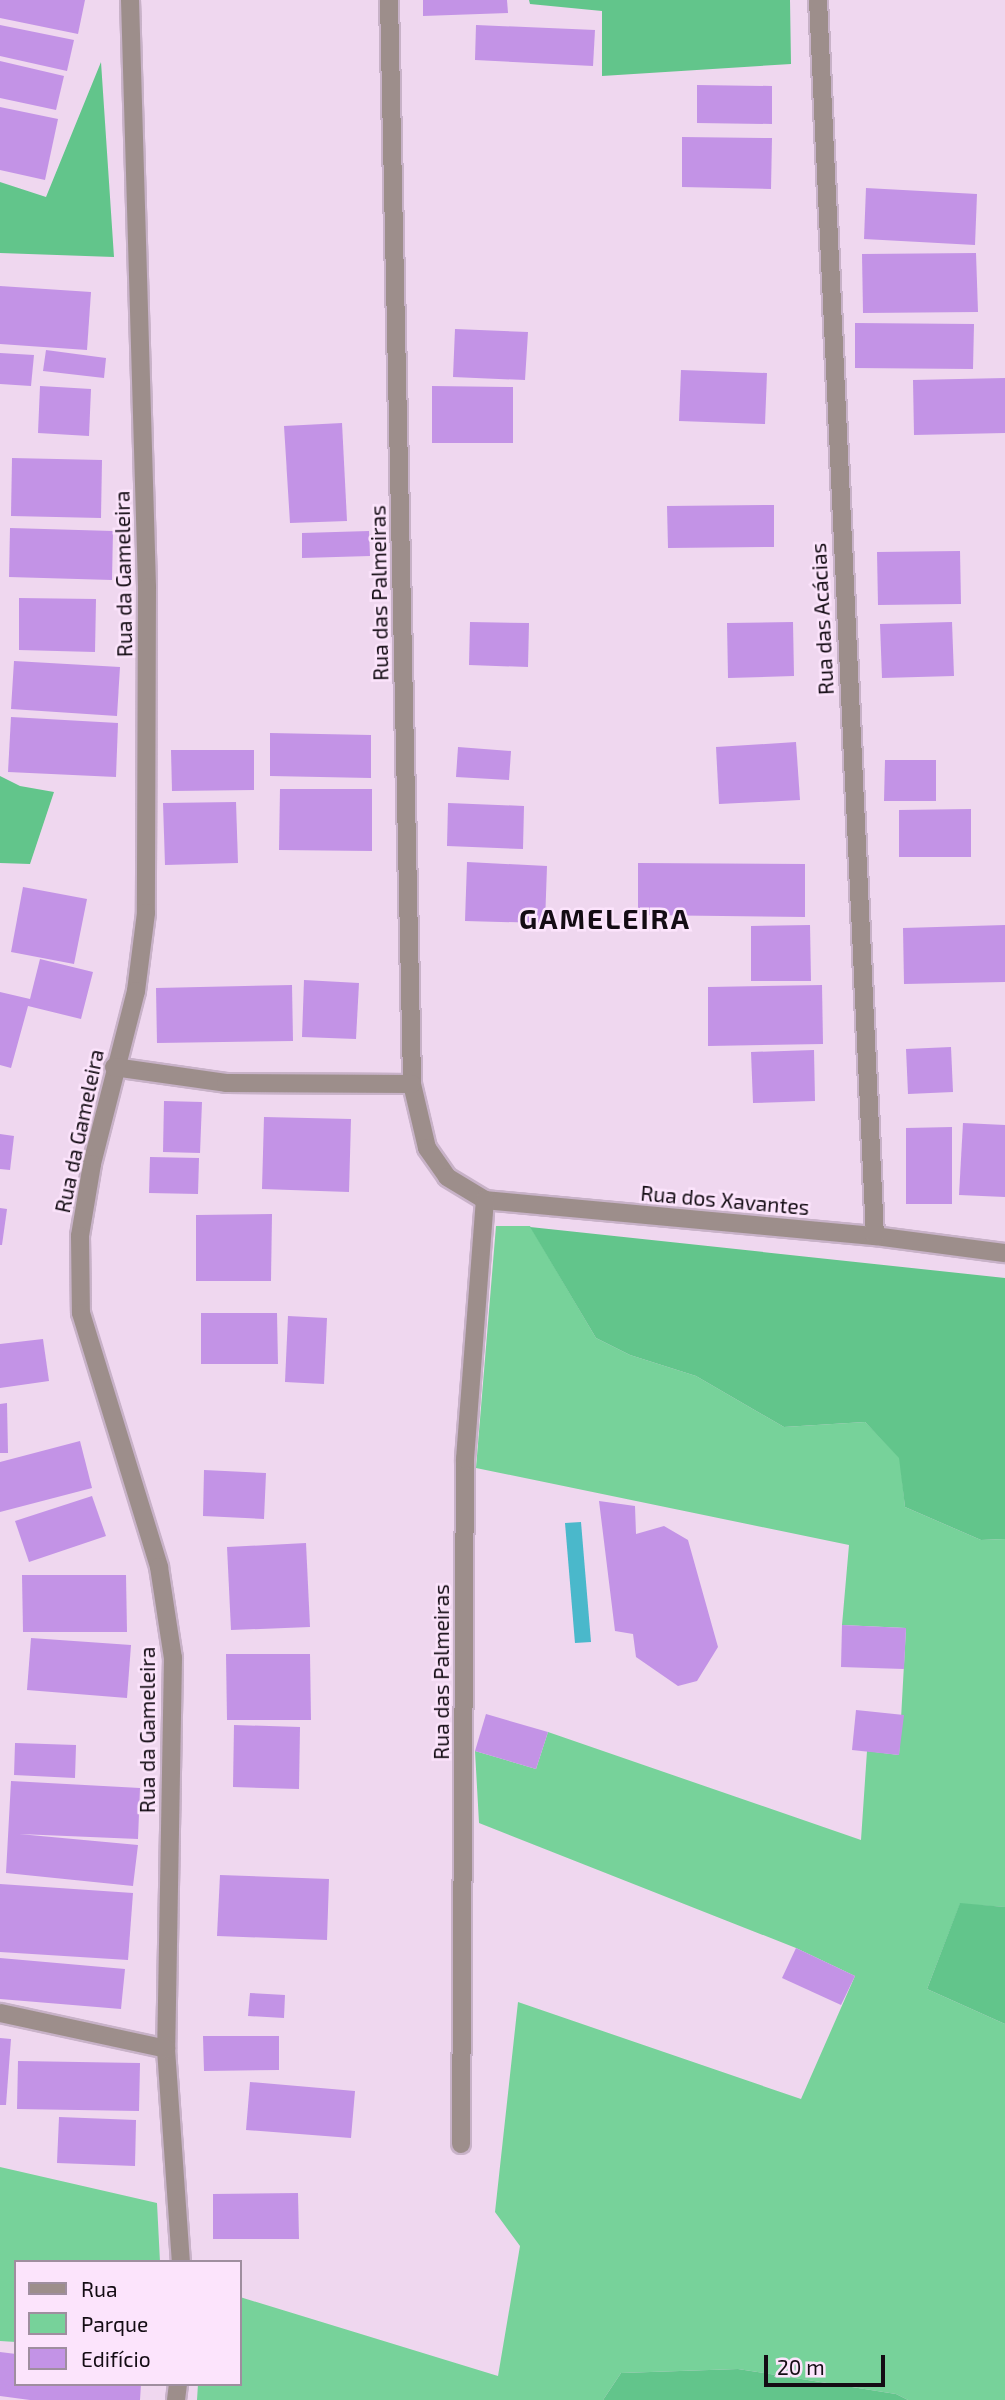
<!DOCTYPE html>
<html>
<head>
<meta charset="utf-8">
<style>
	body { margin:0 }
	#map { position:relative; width:1005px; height:2400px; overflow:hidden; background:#efd7ef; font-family:"Exo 2",sans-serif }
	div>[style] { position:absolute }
	.green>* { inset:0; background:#77d29a }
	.forest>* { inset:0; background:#62c58b }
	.water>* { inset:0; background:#4ab8cb }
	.building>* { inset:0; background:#c393e6 }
	.roads { filter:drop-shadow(2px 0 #c8b2c8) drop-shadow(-2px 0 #c8b2c8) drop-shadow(0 2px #c8b2c8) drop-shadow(0 -2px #c8b2c8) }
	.minor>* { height:18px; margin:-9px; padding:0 9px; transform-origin:9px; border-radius:9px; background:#9d8e8b }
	span { translate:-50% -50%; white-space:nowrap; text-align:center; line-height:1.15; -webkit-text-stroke:5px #fce4fc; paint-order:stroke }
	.street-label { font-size:21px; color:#140c14 }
	.district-label { font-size:28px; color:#140c14; font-weight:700; letter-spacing:2px }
	.legend { position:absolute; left:14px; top:2260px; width:228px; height:126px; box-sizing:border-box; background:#fce4fc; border:2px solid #9f8e9f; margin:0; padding:9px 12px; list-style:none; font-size:21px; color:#140c14 }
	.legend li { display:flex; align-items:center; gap:14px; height:35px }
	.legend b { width:35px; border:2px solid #9f8e9f }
	.scale { position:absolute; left:764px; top:2355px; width:121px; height:32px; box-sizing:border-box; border:4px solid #140c14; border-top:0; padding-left:9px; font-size:21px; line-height:24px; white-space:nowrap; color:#140c14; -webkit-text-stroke:5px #fce4fc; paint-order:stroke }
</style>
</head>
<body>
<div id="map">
	<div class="green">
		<div style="clip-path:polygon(496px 1226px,530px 1226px,596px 1338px,630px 1355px,696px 1376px,784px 1427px,865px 1422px,900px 1458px,905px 1507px,981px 1540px,1005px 1539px,1005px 1907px,960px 1904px,927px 1989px,1005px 2024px,1005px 2400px,908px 2400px,896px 2394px,738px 2369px,621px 2373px,603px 2400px,197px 2400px,198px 2384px,240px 2384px,240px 2297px,498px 2376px,520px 2246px,495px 2212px,518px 2002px,801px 2099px,855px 1976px,796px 1948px,479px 1823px,475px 1751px,536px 1769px,548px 1732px,861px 1840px,867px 1751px,899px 1755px,906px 1628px,842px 1625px,849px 1545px,476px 1468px)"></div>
		<div style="clip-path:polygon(0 2167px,157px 2203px,160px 2262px,16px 2262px,16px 2342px,0 2341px)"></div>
	</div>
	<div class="forest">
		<div style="clip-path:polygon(529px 0,790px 0,791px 64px,602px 76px,602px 11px,530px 4px)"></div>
		<div style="clip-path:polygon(101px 62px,114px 257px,0 253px,0 182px,46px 197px)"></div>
		<div style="clip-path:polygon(0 776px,20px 786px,54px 792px,30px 864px,0 863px)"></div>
		<div style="clip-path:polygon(530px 1227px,1005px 1278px,1005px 1539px,981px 1540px,905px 1507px,899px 1458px,865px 1422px,784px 1427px,696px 1376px,630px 1355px,596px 1338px)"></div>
		<div style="clip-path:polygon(960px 1903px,1005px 1907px,1005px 2024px,927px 1989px)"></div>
		<div style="clip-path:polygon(738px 2369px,896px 2394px,908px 2400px,603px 2400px,621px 2373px)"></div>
	</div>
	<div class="water">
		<div style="clip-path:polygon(581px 1522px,591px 1642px,575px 1643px,565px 1523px)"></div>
	</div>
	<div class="building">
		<div style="clip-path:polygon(0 0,85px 0,78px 34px,0 18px)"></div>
		<div style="clip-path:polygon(423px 0,507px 0,508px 13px,423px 16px)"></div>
		<div style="clip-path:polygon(0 25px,74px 40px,67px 71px,0 56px)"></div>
		<div style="clip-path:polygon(476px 25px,595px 30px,593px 66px,475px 60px)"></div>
		<div style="clip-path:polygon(0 61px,64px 76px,56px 110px,0 98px)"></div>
		<div style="clip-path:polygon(697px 85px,772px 86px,772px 124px,697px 123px)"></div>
		<div style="clip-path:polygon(0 107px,58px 119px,45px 180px,0 170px)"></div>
		<div style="clip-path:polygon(682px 137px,772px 138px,771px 189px,682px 187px)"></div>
		<div style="clip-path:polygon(866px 188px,977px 194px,975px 245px,864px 239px)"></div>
		<div style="clip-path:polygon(976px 253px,978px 312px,863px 313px,862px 254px)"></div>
		<div style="clip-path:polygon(0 286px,91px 292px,87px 350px,0 344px)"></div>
		<div style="clip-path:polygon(855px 323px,974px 324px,973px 369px,855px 368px)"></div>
		<div style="clip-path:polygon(455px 329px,528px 332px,525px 380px,453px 377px)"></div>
		<div style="clip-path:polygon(46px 350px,106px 358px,104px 378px,43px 371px)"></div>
		<div style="clip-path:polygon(0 353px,34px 355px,31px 386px,0 384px)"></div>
		<div style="clip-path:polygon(681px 370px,767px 373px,765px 424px,679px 421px)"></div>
		<div style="clip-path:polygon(1005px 378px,1005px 433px,914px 435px,913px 380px)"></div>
		<div style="clip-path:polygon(40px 386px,91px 389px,89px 436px,38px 433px)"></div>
		<div style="clip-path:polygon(432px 386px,513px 387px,513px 443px,432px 443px)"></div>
		<div style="clip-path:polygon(342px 423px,347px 521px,290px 523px,284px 426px)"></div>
		<div style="clip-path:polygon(12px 458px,102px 460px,101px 518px,11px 516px)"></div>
		<div style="clip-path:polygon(774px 505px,774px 547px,668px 548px,667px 506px)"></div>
		<div style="clip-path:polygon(10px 528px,113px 531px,112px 580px,9px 577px)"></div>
		<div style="clip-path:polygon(369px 531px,370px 556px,302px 558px,302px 533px)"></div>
		<div style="clip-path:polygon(960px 551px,961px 604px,878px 605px,877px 552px)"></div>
		<div style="clip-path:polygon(19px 598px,96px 599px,95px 652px,19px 650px)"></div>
		<div style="clip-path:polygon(470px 622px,529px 623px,528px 667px,469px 665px)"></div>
		<div style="clip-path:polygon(793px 622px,794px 676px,728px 678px,727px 623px)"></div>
		<div style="clip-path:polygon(952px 622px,954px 676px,882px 678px,880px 624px)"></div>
		<div style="clip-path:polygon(14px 661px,120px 667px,117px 716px,11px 709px)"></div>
		<div style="clip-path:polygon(11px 717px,118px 723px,116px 777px,8px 772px)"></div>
		<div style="clip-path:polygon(270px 733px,371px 735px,371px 778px,270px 776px)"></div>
		<div style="clip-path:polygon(796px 742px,800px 800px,719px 804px,716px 747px)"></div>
		<div style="clip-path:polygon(458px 747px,511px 751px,509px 780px,456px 777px)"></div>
		<div style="clip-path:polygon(171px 750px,254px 750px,254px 790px,172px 791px)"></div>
		<div style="clip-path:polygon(885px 760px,936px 760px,936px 801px,884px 801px)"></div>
		<div style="clip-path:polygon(280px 789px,372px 789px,372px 851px,279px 850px)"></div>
		<div style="clip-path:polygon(236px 802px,238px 863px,165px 865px,163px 803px)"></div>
		<div style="clip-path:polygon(448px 803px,524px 806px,523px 849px,447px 846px)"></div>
		<div style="clip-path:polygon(971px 809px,971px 857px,899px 857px,899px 810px)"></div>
		<div style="clip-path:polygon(467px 862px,547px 866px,545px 923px,465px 921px)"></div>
		<div style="clip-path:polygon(638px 863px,805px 864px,805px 917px,638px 915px)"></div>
		<div style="clip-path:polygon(23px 887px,87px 899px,74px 964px,11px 952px)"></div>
		<div style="clip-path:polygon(810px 925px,811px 981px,751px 981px,751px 926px)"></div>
		<div style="clip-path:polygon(1005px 925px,1005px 982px,904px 984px,903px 928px)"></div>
		<div style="clip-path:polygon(40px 959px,93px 972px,81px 1019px,28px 1006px,11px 1068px,0 1065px,0 992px,30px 999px)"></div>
		<div style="clip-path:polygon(304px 980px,359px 983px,356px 1039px,302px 1037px)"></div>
		<div style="clip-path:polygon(292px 985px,293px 1041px,157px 1043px,156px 988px)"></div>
		<div style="clip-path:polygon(822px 985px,823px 1044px,708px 1046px,708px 987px)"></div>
		<div style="clip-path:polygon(951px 1047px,953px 1092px,908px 1094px,906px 1049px)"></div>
		<div style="clip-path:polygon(814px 1050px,815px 1101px,753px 1103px,751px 1052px)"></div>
		<div style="clip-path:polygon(164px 1101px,202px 1102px,200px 1153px,163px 1152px)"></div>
		<div style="clip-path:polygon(264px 1117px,351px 1119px,349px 1192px,262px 1189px)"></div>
		<div style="clip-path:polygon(963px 1123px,1005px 1125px,1005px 1197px,959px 1195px)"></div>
		<div style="clip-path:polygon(952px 1127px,952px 1204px,906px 1204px,906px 1128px)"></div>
		<div style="clip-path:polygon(0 1134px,14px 1136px,10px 1170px,0 1169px)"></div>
		<div style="clip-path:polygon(150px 1157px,199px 1158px,198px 1194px,149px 1193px)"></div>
		<div style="clip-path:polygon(0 1208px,7px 1209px,2px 1245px,0 1245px)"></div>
		<div style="clip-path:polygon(272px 1214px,271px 1281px,196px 1281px,196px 1215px)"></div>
		<div style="clip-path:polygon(201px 1313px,277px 1313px,278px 1364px,201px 1364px)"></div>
		<div style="clip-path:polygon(288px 1316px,327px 1318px,324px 1384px,285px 1382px)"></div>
		<div style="clip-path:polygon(43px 1339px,49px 1381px,0 1388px,0 1344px)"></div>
		<div style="clip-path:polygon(7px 1403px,8px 1453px,0 1453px,0 1404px)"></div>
		<div style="clip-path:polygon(80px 1441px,92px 1488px,0 1512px,0 1462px)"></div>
		<div style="clip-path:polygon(204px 1470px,266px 1473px,264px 1519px,203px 1516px)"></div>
		<div style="clip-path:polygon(92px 1496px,106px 1536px,29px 1562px,15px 1521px)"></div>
		<div style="clip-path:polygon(599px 1501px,635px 1506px,636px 1534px,664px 1526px,688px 1540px,718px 1647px,697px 1681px,678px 1686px,636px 1657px,633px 1634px,615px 1631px)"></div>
		<div style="clip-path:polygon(306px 1543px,310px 1627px,231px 1630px,227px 1547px)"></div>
		<div style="clip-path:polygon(22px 1575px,126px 1575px,127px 1632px,23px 1632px)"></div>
		<div style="clip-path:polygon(842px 1625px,906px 1628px,904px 1669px,841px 1667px)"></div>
		<div style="clip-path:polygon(31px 1638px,131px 1645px,127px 1698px,27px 1690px)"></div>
		<div style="clip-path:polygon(226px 1654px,310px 1654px,311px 1720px,227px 1720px)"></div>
		<div style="clip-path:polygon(856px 1710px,904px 1715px,899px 1755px,852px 1750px)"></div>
		<div style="clip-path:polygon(486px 1714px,548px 1732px,536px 1769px,475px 1751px)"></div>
		<div style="clip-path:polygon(234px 1725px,300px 1727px,299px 1789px,233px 1787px)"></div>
		<div style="clip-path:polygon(15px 1743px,76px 1745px,75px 1778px,14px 1775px)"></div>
		<div style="clip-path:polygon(11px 1781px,140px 1788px,138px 1839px,19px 1834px,138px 1845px,133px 1886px,6px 1873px)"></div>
		<div style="clip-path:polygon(220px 1875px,329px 1879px,327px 1940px,217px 1936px)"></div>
		<div style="clip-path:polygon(0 1884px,133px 1893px,128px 1960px,0 1952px)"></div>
		<div style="clip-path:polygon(796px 1948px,855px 1976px,841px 2005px,782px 1978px)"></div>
		<div style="clip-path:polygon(0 1958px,125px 1969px,121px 2009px,0 1999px)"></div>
		<div style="clip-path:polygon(250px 1993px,285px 1995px,284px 2018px,248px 2016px)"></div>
		<div style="clip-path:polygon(203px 2036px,279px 2036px,279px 2070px,204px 2071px)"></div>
		<div style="clip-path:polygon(0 2038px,11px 2039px,6px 2105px,0 2105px)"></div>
		<div style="clip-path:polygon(18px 2061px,140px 2063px,139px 2111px,17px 2109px)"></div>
		<div style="clip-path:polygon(250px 2082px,355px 2091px,351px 2138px,246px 2130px)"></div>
		<div style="clip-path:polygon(59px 2117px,136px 2120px,135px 2166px,57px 2163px)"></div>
		<div style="clip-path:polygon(298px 2193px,299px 2239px,213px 2239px,213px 2194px)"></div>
		<div style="clip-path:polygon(0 2352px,16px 2354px,16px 2384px,141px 2384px,140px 2400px,30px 2400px,0 2396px)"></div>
	</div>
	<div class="roads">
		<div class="minor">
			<div style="left:130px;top:0;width:587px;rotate:88.34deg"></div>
			<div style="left:147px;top:587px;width:326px;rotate:90.2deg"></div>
			<div style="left:146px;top:913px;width:79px;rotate:97.3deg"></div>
			<div style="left:136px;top:991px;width:179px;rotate:104.3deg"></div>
			<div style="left:92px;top:1164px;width:73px;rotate:99.5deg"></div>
			<div style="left:80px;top:1236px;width:77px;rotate:89.3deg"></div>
			<div style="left:81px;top:1313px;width:266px;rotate:72.9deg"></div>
			<div style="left:159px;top:1567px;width:92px;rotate:81.3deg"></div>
			<div style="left:173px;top:1658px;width:391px;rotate:91deg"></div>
			<div style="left:166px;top:2049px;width:214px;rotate:86deg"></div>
			<div style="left:389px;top:0;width:1084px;rotate:88.78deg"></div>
			<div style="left:412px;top:1084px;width:66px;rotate:76.8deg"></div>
			<div style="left:427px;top:1148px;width:35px;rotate:55deg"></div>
			<div style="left:447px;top:1177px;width:44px;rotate:31.2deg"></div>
			<div style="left:485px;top:1200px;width:392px;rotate:5.3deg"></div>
			<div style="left:875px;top:1236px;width:131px;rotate:7.5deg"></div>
			<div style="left:818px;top:0;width:1237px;rotate:87.36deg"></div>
			<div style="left:114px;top:1067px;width:113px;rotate:8.1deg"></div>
			<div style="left:226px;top:1083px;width:186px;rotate:0.3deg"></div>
			<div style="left:0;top:2013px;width:170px;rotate:12.2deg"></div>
			<div style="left:461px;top:2144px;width:685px;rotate:-89.67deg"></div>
			<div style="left:465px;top:1459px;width:260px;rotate:-85.6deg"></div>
			<div style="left:176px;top:2400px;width:16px;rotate:-83deg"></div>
		</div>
	</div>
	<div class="street-label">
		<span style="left:123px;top:574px;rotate:-91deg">Rua da Gameleira</span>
		<span style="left:379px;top:593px;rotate:-91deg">Rua das Palmeiras</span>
		<span style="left:822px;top:619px;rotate:-93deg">Rua das Acácias</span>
		<span style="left:79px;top:1131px;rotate:-78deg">Rua da Gameleira</span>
		<span style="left:725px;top:1200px;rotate:5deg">Rua dos Xavantes</span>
		<span style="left:441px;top:1672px;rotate:-90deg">Rua das Palmeiras</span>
		<span style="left:147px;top:1730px;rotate:-90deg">Rua da Gameleira</span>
	</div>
	<div class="district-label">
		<span style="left:605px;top:918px">GAMELEIRA</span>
	</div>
	<ul class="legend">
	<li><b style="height:9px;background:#9d8e8b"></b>Rua</li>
	<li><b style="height:19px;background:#77d29a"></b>Parque</li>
	<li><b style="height:19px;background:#c393e6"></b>Edifício</li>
	</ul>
	<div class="scale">20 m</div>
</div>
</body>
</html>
